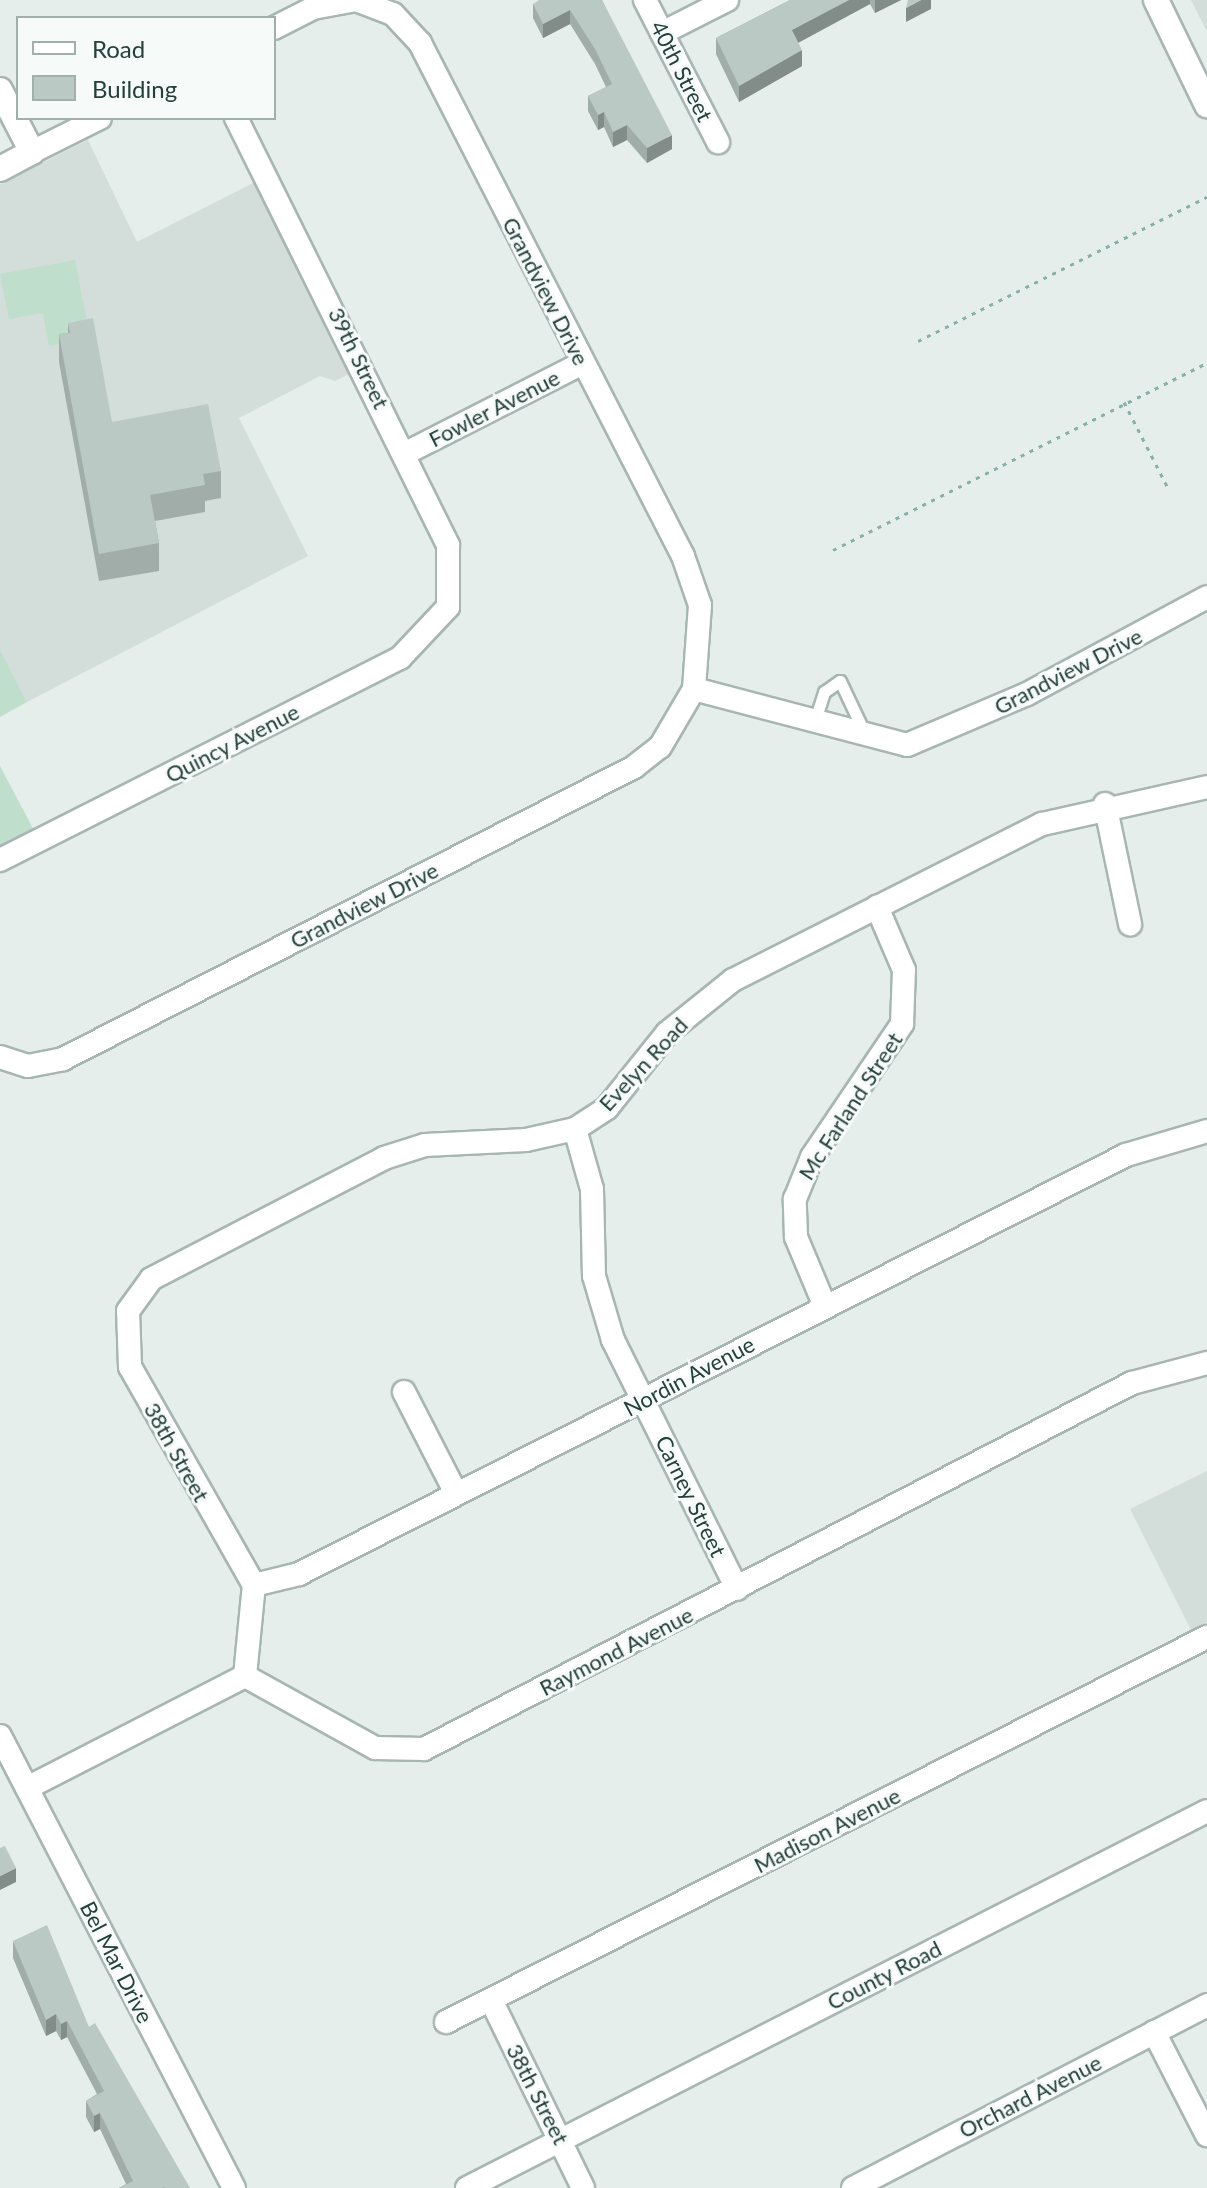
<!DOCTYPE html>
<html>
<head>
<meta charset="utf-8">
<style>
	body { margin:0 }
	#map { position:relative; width:1207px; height:2188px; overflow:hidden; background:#e5eeeb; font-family:Lato,sans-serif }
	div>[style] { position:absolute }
	.built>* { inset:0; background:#d3deda }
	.green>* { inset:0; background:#bfdecb }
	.path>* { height:3px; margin-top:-1.5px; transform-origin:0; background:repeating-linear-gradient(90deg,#86b0a8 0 4px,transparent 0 10px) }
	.roads { filter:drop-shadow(2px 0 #a7b6b3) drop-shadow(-2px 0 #a7b6b3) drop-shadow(0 2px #a7b6b3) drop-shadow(0 -2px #a7b6b3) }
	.lane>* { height:11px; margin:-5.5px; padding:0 5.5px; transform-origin:5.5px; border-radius:5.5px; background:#fff }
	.street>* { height:22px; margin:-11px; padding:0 11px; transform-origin:11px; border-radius:11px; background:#fff }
	.secondary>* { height:24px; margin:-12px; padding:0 12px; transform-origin:12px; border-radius:12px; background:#fff }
	.wall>* { inset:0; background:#a0ada9 }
	.shaded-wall>* { inset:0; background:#828d89 }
	.building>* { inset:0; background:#bac9c4 }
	span { translate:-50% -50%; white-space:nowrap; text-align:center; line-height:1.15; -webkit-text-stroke:6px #f6faf8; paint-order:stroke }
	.street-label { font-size:22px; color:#24403b }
	.legend { position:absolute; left:16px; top:16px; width:260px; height:104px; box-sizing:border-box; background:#f6faf8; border:2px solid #a2b0ac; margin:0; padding:10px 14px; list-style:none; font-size:24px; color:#24403b }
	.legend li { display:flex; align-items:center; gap:16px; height:40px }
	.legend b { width:40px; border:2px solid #a2b0ac }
</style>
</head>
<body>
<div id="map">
	<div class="built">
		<div style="clip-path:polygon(1191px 0,1207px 0,1207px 32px)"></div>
		<div style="clip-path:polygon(88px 140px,137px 242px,255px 182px,351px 373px,335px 381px,320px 376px,239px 418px,308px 556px,27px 702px,0 650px,0 184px)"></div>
		<div style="clip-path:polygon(1207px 1471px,1207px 1622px,1191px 1630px,1130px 1509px)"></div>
	</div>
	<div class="green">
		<div style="clip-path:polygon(75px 260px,90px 338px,49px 346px,43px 313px,9px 319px,0 274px)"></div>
		<div style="clip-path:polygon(0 650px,27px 702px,0 717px)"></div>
		<div style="clip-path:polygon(0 766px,37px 836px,0 853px)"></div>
	</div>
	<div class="path">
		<div style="left:918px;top:341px;width:323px;rotate:-26.5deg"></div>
		<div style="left:1124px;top:402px;width:97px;rotate:62.9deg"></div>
		<div style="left:833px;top:550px;width:418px;rotate:-26.6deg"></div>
	</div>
	<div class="roads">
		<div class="lane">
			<div style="left:814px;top:723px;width:33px;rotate:-72deg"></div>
			<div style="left:824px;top:692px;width:19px;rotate:-35deg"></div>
			<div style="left:840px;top:681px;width:59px;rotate:64.7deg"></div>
		</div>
		<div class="street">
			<div style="left:645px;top:0;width:160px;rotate:62.8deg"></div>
			<div style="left:274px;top:28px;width:44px;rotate:-27.1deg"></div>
			<div style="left:313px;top:8px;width:44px;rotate:-10.5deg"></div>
			<div style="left:356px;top:0;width:40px;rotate:21deg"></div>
			<div style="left:393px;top:14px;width:40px;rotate:47deg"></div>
			<div style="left:420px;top:43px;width:576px;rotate:62.86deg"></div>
			<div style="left:683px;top:556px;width:52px;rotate:70.9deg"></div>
			<div style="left:700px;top:605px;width:84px;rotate:94.1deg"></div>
			<div style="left:662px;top:33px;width:73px;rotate:-26.9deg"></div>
			<div style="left:32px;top:152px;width:76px;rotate:-26.6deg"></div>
			<div style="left:406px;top:453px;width:199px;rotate:-27deg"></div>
			<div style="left:1105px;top:804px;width:123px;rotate:78.2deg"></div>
			<div style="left:0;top:860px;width:448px;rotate:-26.8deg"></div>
			<div style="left:400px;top:658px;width:70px;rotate:-46.7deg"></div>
			<div style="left:448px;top:607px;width:62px;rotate:-90deg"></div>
			<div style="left:448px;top:545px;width:477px;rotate:-116.4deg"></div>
			<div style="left:0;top:1057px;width:29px;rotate:18deg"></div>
			<div style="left:28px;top:1066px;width:36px;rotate:-11deg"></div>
			<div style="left:63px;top:1059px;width:641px;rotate:-27.08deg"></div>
			<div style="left:634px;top:767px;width:33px;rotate:-38deg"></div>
			<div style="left:660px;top:747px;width:67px;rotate:-59.6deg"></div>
			<div style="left:694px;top:689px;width:220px;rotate:14.7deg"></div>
			<div style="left:907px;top:745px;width:130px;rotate:-23deg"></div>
			<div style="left:1027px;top:694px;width:204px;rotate:-28.3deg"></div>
			<div style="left:575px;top:1129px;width:62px;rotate:74.2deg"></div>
			<div style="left:592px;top:1189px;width:87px;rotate:88.7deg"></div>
			<div style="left:594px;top:1276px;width:67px;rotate:73.5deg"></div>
			<div style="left:613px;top:1340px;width:278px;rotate:63.5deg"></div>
			<div style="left:824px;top:1304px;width:73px;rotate:-112.7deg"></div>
			<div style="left:796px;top:1237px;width:38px;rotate:-92deg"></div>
			<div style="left:795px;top:1199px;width:45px;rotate:-68deg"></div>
			<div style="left:812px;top:1157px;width:161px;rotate:-55.9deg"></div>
			<div style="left:902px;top:1024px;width:54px;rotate:-87.9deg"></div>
			<div style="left:904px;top:970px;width:69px;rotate:-113.2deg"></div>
			<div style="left:404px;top:1392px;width:114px;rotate:62.8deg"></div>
			<div style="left:254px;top:1585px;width:251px;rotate:-119.6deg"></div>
			<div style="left:130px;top:1367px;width:56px;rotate:-92deg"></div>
			<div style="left:128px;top:1311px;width:39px;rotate:-54deg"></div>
			<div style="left:151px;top:1279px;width:263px;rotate:-27.4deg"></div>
			<div style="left:384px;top:1158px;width:43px;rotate:-17.6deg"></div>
			<div style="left:425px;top:1145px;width:101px;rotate:-2.8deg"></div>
			<div style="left:526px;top:1140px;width:50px;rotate:-12.7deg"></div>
			<div style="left:575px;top:1129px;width:38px;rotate:-33deg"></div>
			<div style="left:607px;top:1108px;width:96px;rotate:-51.3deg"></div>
			<div style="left:667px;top:1033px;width:85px;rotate:-38.8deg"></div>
			<div style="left:733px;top:980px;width:346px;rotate:-26.8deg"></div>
			<div style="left:1042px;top:824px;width:169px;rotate:-12.6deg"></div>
			<div style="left:245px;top:1676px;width:91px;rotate:-84.4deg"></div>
			<div style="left:254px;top:1585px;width:46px;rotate:-13.7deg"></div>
			<div style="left:299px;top:1574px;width:927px;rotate:-26.87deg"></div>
			<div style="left:1126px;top:1155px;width:84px;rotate:-16.5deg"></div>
			<div style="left:245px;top:1676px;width:149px;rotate:29deg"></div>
			<div style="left:375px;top:1748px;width:49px;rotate:1.2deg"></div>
			<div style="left:424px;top:1749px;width:797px;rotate:-27.34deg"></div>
			<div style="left:1132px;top:1383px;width:78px;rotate:-14.9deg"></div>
			<div style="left:0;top:1736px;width:509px;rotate:62.63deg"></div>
			<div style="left:27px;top:1788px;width:245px;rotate:-27.2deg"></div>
			<div style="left:491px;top:2000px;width:209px;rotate:63.9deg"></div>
			<div style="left:446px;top:2022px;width:853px;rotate:-26.84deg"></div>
			<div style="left:1154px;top:2032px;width:116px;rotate:62.8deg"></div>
			<div style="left:467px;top:2188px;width:830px;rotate:-27deg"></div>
			<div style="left:853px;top:2188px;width:399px;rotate:-27.3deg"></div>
		</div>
		<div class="secondary">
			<div style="left:1156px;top:0;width:117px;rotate:64.1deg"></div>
			<div style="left:0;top:90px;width:70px;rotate:62.7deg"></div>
			<div style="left:32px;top:152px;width:36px;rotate:152deg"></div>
		</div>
	</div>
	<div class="wall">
		<div style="clip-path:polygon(602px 0,672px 149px,647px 163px,627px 140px,613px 147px,604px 127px,598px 130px,588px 111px,588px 96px,606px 87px,595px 64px,570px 24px,543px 38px,533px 18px,533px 4px)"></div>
		<div style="clip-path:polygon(790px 0,901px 0,875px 13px,870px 4px,798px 43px,802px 66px,739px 102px,716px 54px,716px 38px)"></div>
		<div style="clip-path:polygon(68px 323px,112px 422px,221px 471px,221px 498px,205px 501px,205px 512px,155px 521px,159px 543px,159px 571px,99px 581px,59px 362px,59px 334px,68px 333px)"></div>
		<div style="clip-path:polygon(13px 1941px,89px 2027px,190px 2188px,119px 2188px,126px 2184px,100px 2129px,94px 2132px,86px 2117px,86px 2101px,97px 2094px,67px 2037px,61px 2040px,56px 2031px,46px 2036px,13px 1958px)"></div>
	</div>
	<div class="shaded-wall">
		<div style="clip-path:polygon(849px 0,870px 0,870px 4px,792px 46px,792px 30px)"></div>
		<div style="clip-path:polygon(875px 0,901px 0,875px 13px)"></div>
		<div style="clip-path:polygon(921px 0,931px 0,931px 9px,906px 22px,906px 8px)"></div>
		<div style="clip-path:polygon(570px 10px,570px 24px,543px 38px,543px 24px)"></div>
		<div style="clip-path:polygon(802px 50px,802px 66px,739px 102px,739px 86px)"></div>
		<div style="clip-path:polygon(604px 112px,604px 127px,598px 130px,598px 115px)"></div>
		<div style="clip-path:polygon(627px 125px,627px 140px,613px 147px,613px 132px)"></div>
		<div style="clip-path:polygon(672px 135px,672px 149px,647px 163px,647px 148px)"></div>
		<div style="clip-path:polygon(16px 1868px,16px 1882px,0 1890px,0 1876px)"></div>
		<div style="clip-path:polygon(56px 2014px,56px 2031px,46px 2036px,46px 2020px)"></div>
		<div style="clip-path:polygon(67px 2021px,67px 2037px,61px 2040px,61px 2024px)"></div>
		<div style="clip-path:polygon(100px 2113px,100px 2129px,94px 2132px,94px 2116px)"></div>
	</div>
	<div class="building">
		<div style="clip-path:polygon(539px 0,602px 0,672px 135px,647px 148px,627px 125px,613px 132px,604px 112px,598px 115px,588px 96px,612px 84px,595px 49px,570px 10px,543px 24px,533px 4px)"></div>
		<div style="clip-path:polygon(790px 0,849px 0,792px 30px,802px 50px,739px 86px,716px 38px)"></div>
		<div style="clip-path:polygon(908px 0,921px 0,906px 8px)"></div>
		<div style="clip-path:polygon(93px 318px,112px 422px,208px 404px,221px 471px,203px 474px,205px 485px,150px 495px,159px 543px,99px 554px,59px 334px,70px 333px,68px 323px)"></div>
		<div style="clip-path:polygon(5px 1846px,16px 1868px,0 1876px,0 1848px)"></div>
		<div style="clip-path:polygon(47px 1925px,89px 2027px,95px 2023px,190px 2188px,165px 2188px,164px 2187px,162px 2188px,119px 2188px,133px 2181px,100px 2113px,94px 2116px,86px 2101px,104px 2091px,67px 2021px,61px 2024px,56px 2014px,46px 2020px,13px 1941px)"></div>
	</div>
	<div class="street-label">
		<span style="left:682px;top:71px;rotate:63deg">40th Street</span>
		<span style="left:546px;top:291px;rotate:63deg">Grandview Drive</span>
		<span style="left:359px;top:358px;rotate:64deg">39th Street</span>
		<span style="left:494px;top:408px;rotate:-27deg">Fowler Avenue</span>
		<span style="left:1068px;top:671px;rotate:-27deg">Grandview Drive</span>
		<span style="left:232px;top:743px;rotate:-27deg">Quincy Avenue</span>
		<span style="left:364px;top:905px;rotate:-27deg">Grandview Drive</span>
		<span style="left:643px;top:1064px;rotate:-47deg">Evelyn Road</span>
		<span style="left:850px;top:1106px;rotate:-57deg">Mc Farland Street</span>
		<span style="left:689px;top:1376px;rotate:-28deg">Nordin Avenue</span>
		<span style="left:177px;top:1452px;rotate:61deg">38th Street</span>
		<span style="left:691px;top:1496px;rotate:64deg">Carney Street</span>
		<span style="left:616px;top:1651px;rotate:-27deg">Raymond Avenue</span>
		<span style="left:827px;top:1830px;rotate:-27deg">Madison Avenue</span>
		<span style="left:117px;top:1962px;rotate:63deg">Bel Mar Drive</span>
		<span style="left:884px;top:1975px;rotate:-27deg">County Road</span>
		<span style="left:538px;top:2094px;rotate:63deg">38th Street</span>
		<span style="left:1030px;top:2096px;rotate:-27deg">Orchard Avenue</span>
	</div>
	<ul class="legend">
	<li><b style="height:10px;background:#fff"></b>Road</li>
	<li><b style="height:22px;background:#bac9c4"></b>Building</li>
	</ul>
</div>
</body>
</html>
